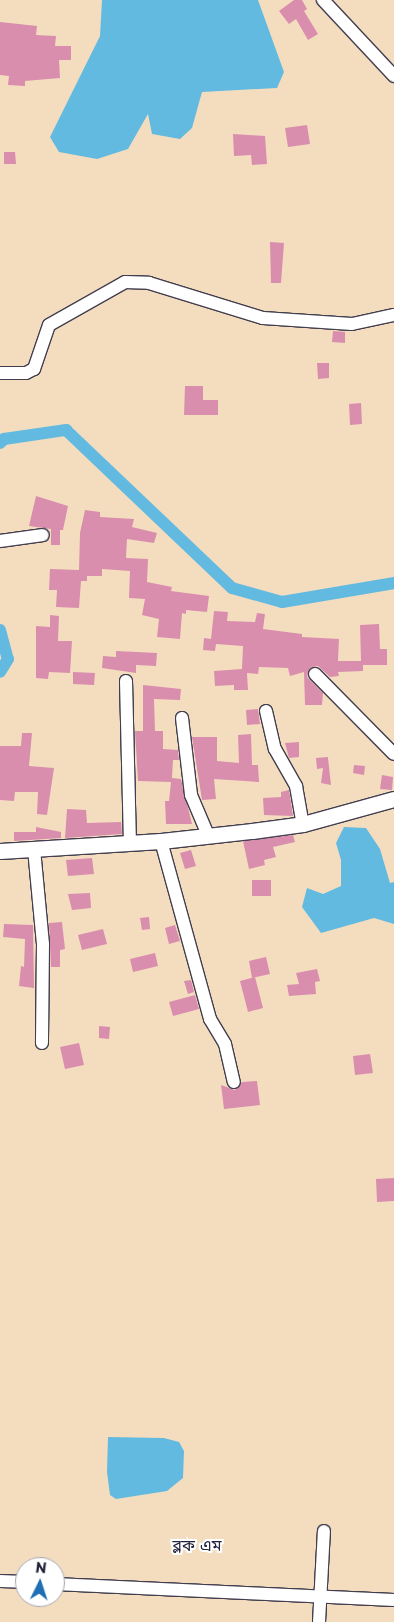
<!DOCTYPE html>
<html>
<head>
<meta charset="utf-8">
<style>
	body { margin:0 }
	#map { position:relative; width:394px; height:1622px; overflow:hidden; background:#f4ddbf; font-family:"Playpen Sans","Noto Sans Bengali",sans-serif }
	div>[style] { position:absolute }
	.water>* { inset:0; background:#63bae0 }
	.canal>* { height:12px; margin:-6px; padding:0 6px; transform-origin:6px; border-radius:6px; background:#63bae0 }
	.building>* { inset:0; background:#d98eae }
	.roads { filter:drop-shadow(1px 0 #423e4f) drop-shadow(-1px 0 #423e4f) drop-shadow(0 1px #423e4f) drop-shadow(0 -1px #423e4f) }
	.minor>* { height:12px; margin:-6px; padding:0 6px; transform-origin:6px; border-radius:6px; background:#fff }
	.tertiary>* { height:15px; margin:-7.5px; padding:0 7.5px; transform-origin:7.5px; border-radius:7.5px; background:#fff }
	span { translate:-50% -50%; white-space:nowrap; text-align:center; line-height:1.15; -webkit-text-stroke:4px #fff; paint-order:stroke }
	.quarter-label { font-size:16px; color:#22223b }
	.north { position:absolute; left:15px; top:1557px; width:50px; height:50px; box-sizing:border-box; background:#fff; border:1px solid #a7a7b1; border-radius:50%; rotate:4deg; font-size:14px; font-weight:700; line-height:20px; text-align:center; color:#22223b }
	.north::after { content:''; display:block; margin:auto; width:18px; height:22px; background:#1f6fb2; clip-path:polygon(50% 0,100% 100%,50% 72%,0 100%) }
</style>
</head>
<body>
<div id="map">
	<div class="water">
		<div style="clip-path:polygon(102px 0,258px 0,284px 72px,277px 88px,202px 92px,192px 128px,180px 139px,152px 134px,148px 114px,128px 149px,97px 159px,59px 152px,50px 137px,100px 36px)"></div>
		<div style="clip-path:polygon(344px 827px,366px 828px,380px 849px,390px 883px,394px 882px,394px 924px,374px 918px,321px 933px,302px 907px,307px 888px,323px 894px,341px 886px,341px 860px,336px 843px)"></div>
		<div style="clip-path:polygon(108px 1437px,164px 1438px,179px 1442px,184px 1451px,183px 1478px,167px 1491px,116px 1499px,110px 1495px,107px 1472px)"></div>
	</div>
	<div class="canal">
		<div style="left:0;top:443px;width:6px;rotate:-45deg"></div>
		<div style="left:4px;top:439px;width:63px;rotate:-8.3deg"></div>
		<div style="left:66px;top:430px;width:229px;rotate:43.6deg"></div>
		<div style="left:232px;top:588px;width:52px;rotate:15.6deg"></div>
		<div style="left:282px;top:602px;width:114px;rotate:-9.6deg"></div>
		<div style="left:0;top:630px;width:30px;rotate:75deg"></div>
		<div style="left:8px;top:659px;width:15px;rotate:122deg"></div>
	</div>
	<div class="building">
		<div style="clip-path:polygon(294px 0,302px 0,307px 9px,304px 11px,318px 34px,308px 40px,296px 19px,289px 24px,279px 11px)"></div>
		<div style="clip-path:polygon(0 22px,37px 26px,36px 35px,56px 36px,55px 46px,71px 46px,71px 60px,59px 60px,60px 78px,25px 81px,25px 86px,8px 85px,9px 76px,0 75px)"></div>
		<div style="clip-path:polygon(307px 125px,310px 144px,288px 147px,285px 128px)"></div>
		<div style="clip-path:polygon(233px 134px,265px 136px,267px 164px,252px 165px,251px 155px,234px 156px)"></div>
		<div style="clip-path:polygon(4px 152px,15px 152px,16px 164px,4px 164px)"></div>
		<div style="clip-path:polygon(270px 242px,284px 243px,281px 283px,271px 283px)"></div>
		<div style="clip-path:polygon(333px 331px,345px 332px,345px 343px,332px 342px)"></div>
		<div style="clip-path:polygon(317px 363px,329px 363px,329px 378px,318px 379px)"></div>
		<div style="clip-path:polygon(185px 386px,203px 386px,203px 400px,218px 400px,218px 415px,184px 415px)"></div>
		<div style="clip-path:polygon(361px 403px,362px 424px,350px 425px,349px 404px)"></div>
		<div style="clip-path:polygon(36px 496px,68px 506px,63px 530px,60px 530px,60px 545px,51px 545px,51px 529px,29px 526px)"></div>
		<div style="clip-path:polygon(85px 510px,100px 512px,100px 517px,134px 519px,132px 527px,157px 533px,154px 543px,127px 539px,126px 558px,148px 559px,147px 582px,172px 587px,171px 591px,209px 596px,207px 612px,186px 610px,186px 614px,182px 613px,180px 639px,157px 637px,159px 619px,142px 615px,145px 599px,129px 598px,130px 571px,102px 569px,102px 576px,87px 576px,87px 581px,81px 581px,79px 608px,56px 607px,57px 590px,49px 590px,50px 569px,79px 570px,80px 533px)"></div>
		<div style="clip-path:polygon(214px 611px,228px 612px,227px 621px,255px 622px,257px 613px,265px 614px,263px 629px,302px 634px,302px 637px,339px 639px,338px 661px,361px 661px,360px 625px,379px 624px,380px 649px,387px 649px,387px 665px,363px 665px,363px 671px,338px 672px,339px 676px,330px 677px,318px 666px,310px 668px,307px 677px,323px 693px,322px 705px,305px 705px,304px 672px,290px 676px,288px 668px,259px 667px,258px 674px,247px 673px,248px 690px,234px 690px,234px 685px,215px 686px,214px 671px,242px 669px,243px 646px,216px 644px,215px 651px,203px 650px,204px 638px,211px 639px)"></div>
		<div style="clip-path:polygon(50px 615px,59px 616px,58px 641px,72px 641px,70px 673px,49px 672px,48px 679px,36px 678px,36px 626px,50px 627px)"></div>
		<div style="clip-path:polygon(116px 651px,157px 653px,156px 666px,136px 665px,136px 673px,102px 668px,103px 656px,116px 657px)"></div>
		<div style="clip-path:polygon(73px 672px,95px 673px,94px 685px,73px 684px)"></div>
		<div style="clip-path:polygon(143px 685px,181px 689px,180px 700px,154px 699px,155px 731px,163px 731px,163px 749px,178px 750px,179px 760px,173px 760px,172px 778px,181px 779px,192px 824px,166px 824px,165px 801px,169px 801px,171px 782px,138px 781px,135px 731px,143px 731px)"></div>
		<div style="clip-path:polygon(258px 709px,260px 724px,247px 725px,246px 710px)"></div>
		<div style="clip-path:polygon(22px 733px,32px 733px,29px 766px,54px 768px,47px 815px,37px 814px,38px 792px,15px 792px,14px 801px,0 800px,0 746px,21px 746px)"></div>
		<div style="clip-path:polygon(251px 734px,252px 765px,258px 765px,259px 782px,214px 779px,216px 799px,202px 800px,192px 737px,217px 737px,217px 761px,239px 763px,238px 735px)"></div>
		<div style="clip-path:polygon(299px 742px,299px 757px,289px 758px,285px 743px)"></div>
		<div style="clip-path:polygon(328px 757px,328px 758px,331px 785px,321px 783px,323px 768px,317px 769px,316px 758px)"></div>
		<div style="clip-path:polygon(354px 765px,365px 766px,364px 775px,353px 773px)"></div>
		<div style="clip-path:polygon(382px 775px,393px 777px,392px 790px,380px 789px)"></div>
		<div style="clip-path:polygon(289px 790px,293px 816px,264px 815px,263px 798px,281px 797px,281px 792px)"></div>
		<div style="clip-path:polygon(67px 809px,86px 810px,87px 823px,121px 822px,122px 834px,65px 838px)"></div>
		<div style="clip-path:polygon(36px 827px,61px 832px,61px 838px,14px 841px,14px 832px,36px 832px)"></div>
		<div style="clip-path:polygon(293px 835px,295px 842px,273px 847px,276px 857px,264px 860px,265px 865px,249px 869px,243px 841px)"></div>
		<div style="clip-path:polygon(191px 850px,196px 866px,185px 869px,180px 853px)"></div>
		<div style="clip-path:polygon(92px 858px,94px 874px,68px 876px,66px 860px)"></div>
		<div style="clip-path:polygon(252px 880px,271px 880px,271px 896px,252px 896px)"></div>
		<div style="clip-path:polygon(90px 893px,91px 908px,72px 910px,68px 894px)"></div>
		<div style="clip-path:polygon(149px 917px,150px 929px,142px 930px,140px 918px)"></div>
		<div style="clip-path:polygon(62px 922px,65px 949px,60px 950px,60px 967px,51px 967px,49px 923px)"></div>
		<div style="clip-path:polygon(4px 924px,33px 925px,34px 988px,19px 986px,21px 966px,24px 967px,25px 939px,3px 937px)"></div>
		<div style="clip-path:polygon(175px 925px,180px 941px,169px 944px,165px 928px)"></div>
		<div style="clip-path:polygon(103px 929px,107px 944px,82px 950px,78px 935px)"></div>
		<div style="clip-path:polygon(155px 953px,158px 966px,133px 972px,130px 959px)"></div>
		<div style="clip-path:polygon(266px 957px,270px 974px,252px 978px,249px 961px)"></div>
		<div style="clip-path:polygon(317px 969px,320px 981px,315px 982px,316px 994px,289px 996px,287px 985px,299px 984px,296px 973px)"></div>
		<div style="clip-path:polygon(255px 977px,263px 1008px,248px 1012px,240px 981px)"></div>
		<div style="clip-path:polygon(191px 980px,194px 992px,188px 994px,184px 981px)"></div>
		<div style="clip-path:polygon(195px 995px,199px 1009px,173px 1016px,169px 1002px)"></div>
		<div style="clip-path:polygon(99px 1026px,110px 1027px,109px 1039px,99px 1038px)"></div>
		<div style="clip-path:polygon(79px 1043px,84px 1065px,65px 1069px,60px 1047px)"></div>
		<div style="clip-path:polygon(370px 1054px,373px 1073px,355px 1075px,353px 1056px)"></div>
		<div style="clip-path:polygon(257px 1081px,260px 1105px,224px 1109px,221px 1085px,235px 1090px,242px 1082px)"></div>
		<div style="clip-path:polygon(394px 1178px,394px 1201px,377px 1202px,376px 1179px)"></div>
	</div>
	<div class="roads">
		<div class="minor">
			<div style="left:323px;top:0;width:104px;rotate:46.9deg"></div>
			<div style="left:0;top:373px;width:26px"></div>
			<div style="left:26px;top:373px;width:9px;rotate:-27deg"></div>
			<div style="left:34px;top:369px;width:46px;rotate:-71.2deg"></div>
			<div style="left:49px;top:325px;width:87px;rotate:-29.5deg"></div>
			<div style="left:125px;top:282px;width:24px;rotate:2deg"></div>
			<div style="left:149px;top:283px;width:119px;rotate:17.1deg"></div>
			<div style="left:263px;top:318px;width:89px;rotate:3.9deg"></div>
			<div style="left:352px;top:324px;width:43px;rotate:-12.1deg"></div>
			<div style="left:0;top:541px;width:43px;rotate:-7.9deg"></div>
			<div style="left:315px;top:674px;width:112px;rotate:45.4deg"></div>
			<div style="left:126px;top:681px;width:162px;rotate:88.6deg"></div>
			<div style="left:266px;top:711px;width:39px;rotate:77deg"></div>
			<div style="left:275px;top:749px;width:43px;rotate:60.4deg"></div>
			<div style="left:296px;top:786px;width:39px;rotate:80deg"></div>
			<div style="left:182px;top:718px;width:78px;rotate:83.3deg"></div>
			<div style="left:191px;top:795px;width:43px;rotate:67deg"></div>
			<div style="left:161px;top:841px;width:185px;rotate:74.6deg"></div>
			<div style="left:210px;top:1019px;width:29px;rotate:59deg"></div>
			<div style="left:225px;top:1044px;width:39px;rotate:77deg"></div>
			<div style="left:34px;top:849px;width:95px;rotate:84.6deg"></div>
			<div style="left:43px;top:944px;width:99px;rotate:90.6deg"></div>
			<div style="left:0;top:1581px;width:25px;rotate:2deg"></div>
			<div style="left:55px;top:1584px;width:339px;rotate:2.7deg"></div>
			<div style="left:319px;top:1622px;width:91px;rotate:-86.9deg"></div>
		</div>
		<div class="tertiary">
			<div style="left:0;top:851px;width:161px;rotate:-3.6deg"></div>
			<div style="left:161px;top:841px;width:92px;rotate:-6.3deg"></div>
			<div style="left:252px;top:831px;width:51px;rotate:-7.8deg"></div>
			<div style="left:303px;top:824px;width:94px;rotate:-15.4deg"></div>
		</div>
	</div>
	<div class="quarter-label">
		<span style="left:197px;top:1544px">ব্লক এম</span>
	</div>
	<div class="north">N</div>
</div>
</body>
</html>
